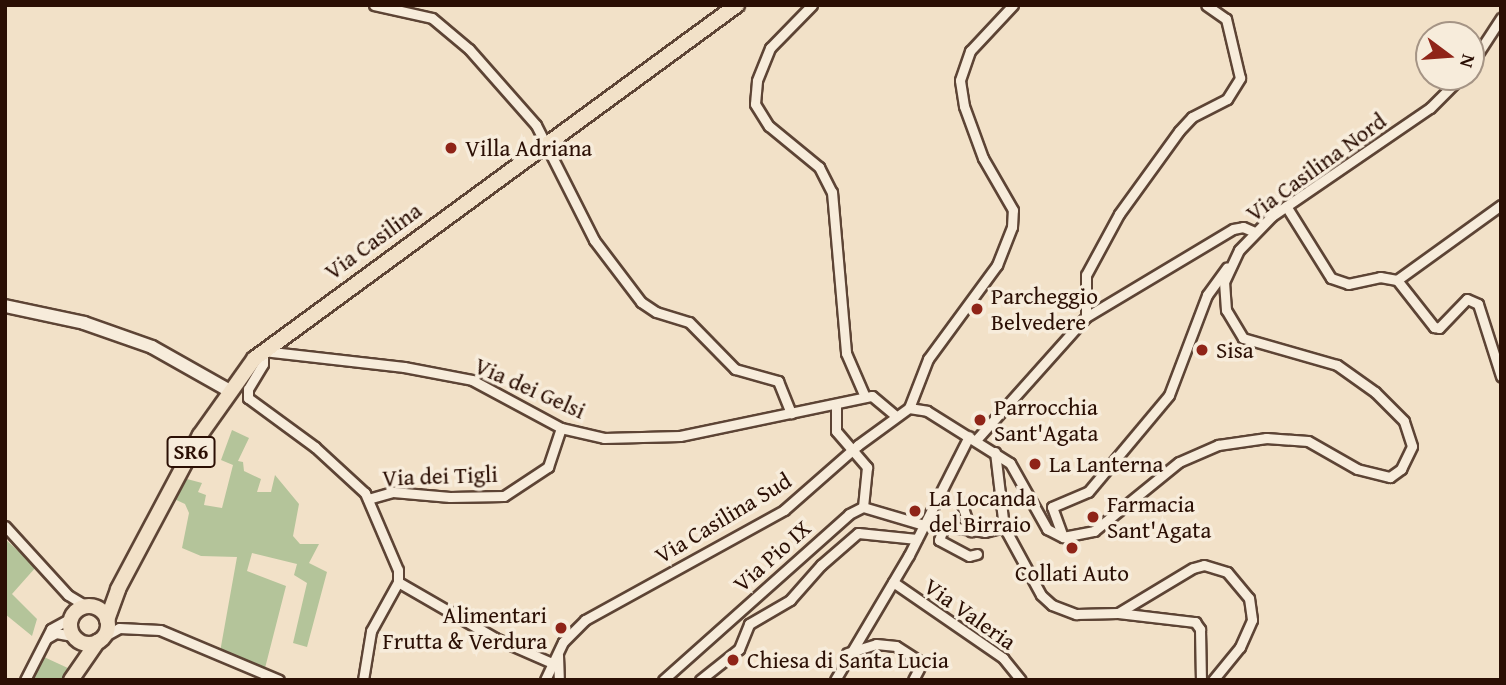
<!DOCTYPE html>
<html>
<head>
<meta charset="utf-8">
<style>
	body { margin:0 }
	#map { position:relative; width:1506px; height:685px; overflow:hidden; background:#f2e1c8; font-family:"Gentium Book Plus",serif }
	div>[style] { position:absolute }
	.green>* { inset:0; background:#b4c49a }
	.roads { filter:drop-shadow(2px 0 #5d4435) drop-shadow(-2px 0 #5d4435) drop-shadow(0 2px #5d4435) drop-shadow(0 -2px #5d4435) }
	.street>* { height:9px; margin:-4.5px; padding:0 4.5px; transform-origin:4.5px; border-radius:4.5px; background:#f7ecdb }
	.secondary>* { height:12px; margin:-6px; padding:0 6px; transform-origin:6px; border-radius:6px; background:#f7ecdb }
	.primary>* { height:14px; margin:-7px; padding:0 7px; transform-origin:7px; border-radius:7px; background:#f2e1c8 }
	.primary>.ring { margin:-7px; padding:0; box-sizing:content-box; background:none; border:14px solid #f2e1c8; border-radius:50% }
	.dots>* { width:19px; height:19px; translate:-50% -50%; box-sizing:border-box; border:4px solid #f7ecdb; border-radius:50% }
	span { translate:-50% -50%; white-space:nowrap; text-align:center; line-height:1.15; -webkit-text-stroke:7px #f7ecdb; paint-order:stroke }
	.shield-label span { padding:2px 5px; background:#f7ecdb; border:2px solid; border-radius:5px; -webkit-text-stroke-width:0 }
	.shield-label { font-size:21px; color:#2b0f04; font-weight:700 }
	.poi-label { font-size:23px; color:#2b0f04 }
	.left { translate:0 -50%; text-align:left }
	.right { translate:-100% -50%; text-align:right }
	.street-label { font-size:23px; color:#2b0f04 }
	.frame { position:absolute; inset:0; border:7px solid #2b0f04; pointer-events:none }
	.north { position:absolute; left:1415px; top:21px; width:70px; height:70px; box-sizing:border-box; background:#f7ecdb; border:2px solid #a59485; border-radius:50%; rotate:106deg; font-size:19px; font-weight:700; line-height:28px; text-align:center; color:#2b0f04 }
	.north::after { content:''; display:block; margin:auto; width:24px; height:32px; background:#8f2418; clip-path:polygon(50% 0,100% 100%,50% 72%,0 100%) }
</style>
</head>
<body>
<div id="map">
	<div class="green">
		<div style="clip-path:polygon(232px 430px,249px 438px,238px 461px,243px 462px,244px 471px,261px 479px,257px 492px,271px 492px,275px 475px,299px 504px,293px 536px,300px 544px,319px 544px,309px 563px,327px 572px,307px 647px,293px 643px,307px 583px,294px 575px,297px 564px,252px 553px,247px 571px,286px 586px,264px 672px,220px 652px,237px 557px,201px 556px,182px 548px,189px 513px,185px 504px,172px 498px,182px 479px,187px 479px,202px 483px,198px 492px,206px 495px,204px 505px,222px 508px,233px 465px,221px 460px)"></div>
		<div style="clip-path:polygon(5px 539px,36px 567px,12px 594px,37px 619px,32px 636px,5px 614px)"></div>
		<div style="clip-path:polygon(44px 657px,70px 669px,77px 664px,69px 680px,32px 679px)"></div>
	</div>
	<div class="roads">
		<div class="street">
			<div style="left:374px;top:5px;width:59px;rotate:12.6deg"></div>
			<div style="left:432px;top:18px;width:48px;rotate:40deg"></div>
			<div style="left:469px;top:49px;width:101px;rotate:48.6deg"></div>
			<div style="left:536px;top:125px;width:129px;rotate:63.2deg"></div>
			<div style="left:594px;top:240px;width:78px;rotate:52.8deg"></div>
			<div style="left:641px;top:302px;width:18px;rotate:34deg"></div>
			<div style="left:656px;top:312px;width:34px;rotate:17deg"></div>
			<div style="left:689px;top:322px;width:66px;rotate:45.6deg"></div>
			<div style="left:735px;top:369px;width:45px;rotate:15.6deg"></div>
			<div style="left:778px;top:381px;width:35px;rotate:68deg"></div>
			<div style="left:812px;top:5px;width:60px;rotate:134.3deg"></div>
			<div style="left:770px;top:48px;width:35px;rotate:112deg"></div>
			<div style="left:757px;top:81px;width:23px;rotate:95deg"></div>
			<div style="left:755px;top:104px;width:26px;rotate:58deg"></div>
			<div style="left:769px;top:126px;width:65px;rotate:39.4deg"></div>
			<div style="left:819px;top:167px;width:28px;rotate:63deg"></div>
			<div style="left:832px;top:192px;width:162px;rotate:85deg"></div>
			<div style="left:846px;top:353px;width:48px;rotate:66.6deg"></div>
			<div style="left:1471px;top:64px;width:55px;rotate:-56.9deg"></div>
			<div style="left:1286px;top:206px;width:85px;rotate:58deg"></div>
			<div style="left:1331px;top:278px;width:18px;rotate:19deg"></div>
			<div style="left:1348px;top:284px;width:33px;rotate:-12deg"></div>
			<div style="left:1380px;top:277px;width:17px;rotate:10deg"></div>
			<div style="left:1397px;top:280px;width:60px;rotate:51.8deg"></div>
			<div style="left:1434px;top:327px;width:5px;rotate:11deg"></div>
			<div style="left:1439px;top:328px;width:40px;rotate:-46deg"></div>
			<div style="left:1467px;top:299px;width:12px;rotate:24deg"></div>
			<div style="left:1478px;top:304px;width:76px;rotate:72.3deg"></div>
			<div style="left:1397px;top:280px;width:128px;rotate:-35.8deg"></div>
			<div style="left:1086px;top:317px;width:42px;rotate:-90deg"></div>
			<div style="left:1086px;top:275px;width:69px;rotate:-61.6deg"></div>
			<div style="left:1119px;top:214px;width:102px;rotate:-54.1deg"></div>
			<div style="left:1179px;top:131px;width:19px;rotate:-47deg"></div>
			<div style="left:1192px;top:117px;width:39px;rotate:-27deg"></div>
			<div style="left:1227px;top:99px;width:25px;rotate:-58deg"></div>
			<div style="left:1240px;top:78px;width:61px;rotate:-103.3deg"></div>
			<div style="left:1226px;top:19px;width:24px;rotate:-145deg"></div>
			<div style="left:836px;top:404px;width:27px;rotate:90deg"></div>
			<div style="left:836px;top:431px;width:48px;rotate:49.3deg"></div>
			<div style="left:867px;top:467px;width:40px;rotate:95.7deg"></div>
			<div style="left:909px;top:408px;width:53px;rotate:-68.8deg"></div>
			<div style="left:928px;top:359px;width:117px;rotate:-53.7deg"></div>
			<div style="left:997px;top:265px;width:41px;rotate:-68.5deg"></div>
			<div style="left:1012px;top:227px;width:17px;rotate:-87deg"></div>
			<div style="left:1013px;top:210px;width:60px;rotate:-120deg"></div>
			<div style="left:983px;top:158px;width:55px;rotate:-110.1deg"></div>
			<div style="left:964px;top:106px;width:26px;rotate:-99deg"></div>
			<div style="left:960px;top:80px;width:31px;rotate:-71deg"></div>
			<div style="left:970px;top:51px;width:63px;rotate:-46.9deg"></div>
			<div style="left:976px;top:440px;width:165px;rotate:-48.2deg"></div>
			<div style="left:1086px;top:317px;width:171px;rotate:-30.9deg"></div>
			<div style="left:1233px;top:229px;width:10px;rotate:-11deg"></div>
			<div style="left:1243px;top:227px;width:13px;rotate:23deg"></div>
			<div style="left:995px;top:452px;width:76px;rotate:83.2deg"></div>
			<div style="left:1004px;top:527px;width:77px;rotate:61.4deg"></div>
			<div style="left:1041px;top:595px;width:15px;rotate:42deg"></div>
			<div style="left:1052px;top:605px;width:26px;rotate:21deg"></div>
			<div style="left:1076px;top:614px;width:42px;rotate:-1.4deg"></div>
			<div style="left:1118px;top:613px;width:78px;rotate:6.7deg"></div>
			<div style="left:1195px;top:622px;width:9px;rotate:54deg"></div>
			<div style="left:1200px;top:629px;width:51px;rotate:88.9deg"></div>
			<div style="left:368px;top:499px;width:26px;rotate:-16deg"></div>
			<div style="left:393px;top:492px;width:57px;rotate:5deg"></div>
			<div style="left:450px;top:497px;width:54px;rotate:-1.1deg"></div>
			<div style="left:504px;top:496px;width:53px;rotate:-33.4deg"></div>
			<div style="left:548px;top:467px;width:41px;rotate:-71.6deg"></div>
			<div style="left:962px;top:505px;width:28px;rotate:71deg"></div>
			<div style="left:5px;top:526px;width:93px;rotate:47.6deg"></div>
			<div style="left:68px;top:595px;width:21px;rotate:31deg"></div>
			<div style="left:1063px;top:537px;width:32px;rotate:-110deg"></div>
			<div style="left:1052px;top:507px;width:39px;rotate:-23deg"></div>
			<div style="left:1088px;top:492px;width:126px;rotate:-50.1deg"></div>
			<div style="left:1169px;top:395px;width:107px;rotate:-69.2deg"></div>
			<div style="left:1207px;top:295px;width:34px;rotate:-54deg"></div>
			<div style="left:977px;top:554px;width:8px;rotate:166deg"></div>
			<div style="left:969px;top:556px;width:34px;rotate:-152deg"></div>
			<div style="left:939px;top:540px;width:15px;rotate:-70deg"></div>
			<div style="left:944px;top:526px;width:41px;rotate:8.3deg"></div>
			<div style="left:985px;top:532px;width:20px;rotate:-15deg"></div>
			<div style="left:893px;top:582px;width:134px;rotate:34.6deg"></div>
			<div style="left:1003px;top:658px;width:28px;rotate:51deg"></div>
			<div style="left:1118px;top:613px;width:87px;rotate:-31deg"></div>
			<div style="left:1193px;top:568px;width:11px;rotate:-15deg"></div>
			<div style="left:1204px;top:565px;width:24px;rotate:17deg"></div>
			<div style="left:1227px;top:572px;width:34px;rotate:50deg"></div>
			<div style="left:1249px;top:598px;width:22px;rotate:82deg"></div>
			<div style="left:1252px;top:620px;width:30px;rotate:114deg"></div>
			<div style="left:1240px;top:647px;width:43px;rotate:129.3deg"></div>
			<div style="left:103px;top:637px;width:18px;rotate:-29deg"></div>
			<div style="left:119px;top:628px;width:41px;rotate:2.8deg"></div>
			<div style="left:160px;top:630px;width:129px;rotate:22.8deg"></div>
			<div style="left:47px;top:638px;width:10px;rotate:-29deg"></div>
			<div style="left:56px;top:633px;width:17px;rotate:10deg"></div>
			<div style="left:847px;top:653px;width:30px;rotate:-17deg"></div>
			<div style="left:876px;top:644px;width:20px;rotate:6deg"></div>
			<div style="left:896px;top:646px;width:31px;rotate:33deg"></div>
			<div style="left:922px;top:663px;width:19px;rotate:118deg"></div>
			<div style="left:558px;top:655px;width:25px;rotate:88deg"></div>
			<div style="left:552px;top:663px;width:62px;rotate:-156.3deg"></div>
			<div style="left:495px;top:638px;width:112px;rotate:-150deg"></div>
			<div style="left:398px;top:582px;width:12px;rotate:-90deg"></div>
			<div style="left:398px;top:570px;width:84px;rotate:-113.2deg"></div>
			<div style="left:365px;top:493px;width:68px;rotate:-137.4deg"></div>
			<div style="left:315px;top:447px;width:83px;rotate:-143.8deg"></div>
			<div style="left:248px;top:398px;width:9px;rotate:-90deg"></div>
			<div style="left:248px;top:389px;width:29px;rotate:-59deg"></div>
			<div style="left:263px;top:364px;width:13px;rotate:-90deg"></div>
			<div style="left:263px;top:351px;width:142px;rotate:6.5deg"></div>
			<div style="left:404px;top:367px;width:69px;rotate:10.8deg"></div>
			<div style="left:472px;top:380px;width:101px;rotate:28.3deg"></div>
			<div style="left:561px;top:428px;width:44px;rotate:13.1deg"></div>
			<div style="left:604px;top:438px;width:76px;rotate:-1.5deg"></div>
			<div style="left:680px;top:436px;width:196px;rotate:-11.8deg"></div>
			<div style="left:872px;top:396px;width:31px;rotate:40deg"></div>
			<div style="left:25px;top:680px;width:57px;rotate:-63deg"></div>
			<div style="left:51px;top:629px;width:23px;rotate:-29deg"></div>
			<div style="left:363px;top:680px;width:50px;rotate:-80.7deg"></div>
			<div style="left:371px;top:631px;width:56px;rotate:-61.1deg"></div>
			<div style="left:545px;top:680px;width:42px;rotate:-64.7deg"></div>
			<div style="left:563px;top:642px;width:31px;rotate:-45deg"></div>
			<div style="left:585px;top:620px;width:227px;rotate:-28.9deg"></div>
			<div style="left:784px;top:510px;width:98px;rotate:-41.3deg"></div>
			<div style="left:858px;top:445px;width:63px;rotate:-36deg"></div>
			<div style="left:909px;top:408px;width:18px;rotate:9deg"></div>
			<div style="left:927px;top:411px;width:98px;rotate:32.1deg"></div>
			<div style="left:1010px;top:463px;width:76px;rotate:60.7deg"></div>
			<div style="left:1047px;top:529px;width:18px;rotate:27deg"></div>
			<div style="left:1063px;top:537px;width:32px;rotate:-11deg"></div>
			<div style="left:1094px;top:531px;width:109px;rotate:-39.1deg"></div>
			<div style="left:1179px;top:462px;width:43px;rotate:-23.6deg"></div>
			<div style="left:1218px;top:445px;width:49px;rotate:-8.3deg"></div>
			<div style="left:1266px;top:438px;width:42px;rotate:4.1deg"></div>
			<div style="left:1308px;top:441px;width:56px;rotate:29.7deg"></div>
			<div style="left:1357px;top:469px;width:34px;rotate:14deg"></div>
			<div style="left:1390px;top:477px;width:14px;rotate:-36deg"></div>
			<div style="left:1401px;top:469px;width:25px;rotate:-64deg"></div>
			<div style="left:1412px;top:446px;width:26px;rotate:-108deg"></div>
			<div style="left:1404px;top:421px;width:41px;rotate:-135deg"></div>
			<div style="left:1375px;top:392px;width:47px;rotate:-144.6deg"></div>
			<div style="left:1337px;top:365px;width:98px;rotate:-164deg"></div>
			<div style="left:1243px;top:338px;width:33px;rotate:-121deg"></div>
			<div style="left:1226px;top:310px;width:28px;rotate:-94deg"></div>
			<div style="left:1224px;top:282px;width:35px;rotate:-65deg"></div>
			<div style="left:1239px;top:250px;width:47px;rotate:-45.9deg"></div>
			<div style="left:1272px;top:216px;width:191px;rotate:-34.4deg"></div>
			<div style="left:1430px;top:108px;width:44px;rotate:-45deg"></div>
			<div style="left:663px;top:680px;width:249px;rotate:-41.7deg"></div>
			<div style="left:849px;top:514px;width:16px;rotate:-27deg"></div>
			<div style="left:863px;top:507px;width:64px;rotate:16.4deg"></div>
			<div style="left:700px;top:680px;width:50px;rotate:-38.5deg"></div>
			<div style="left:739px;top:649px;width:27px;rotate:-68deg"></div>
			<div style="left:749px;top:624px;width:48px;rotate:-30.3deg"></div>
			<div style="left:790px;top:600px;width:47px;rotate:-48.5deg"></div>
			<div style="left:821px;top:565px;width:49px;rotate:-40.9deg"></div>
			<div style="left:858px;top:533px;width:59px;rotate:5.8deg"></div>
			<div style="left:835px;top:680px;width:145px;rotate:-59.4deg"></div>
			<div style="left:909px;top:555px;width:133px;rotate:-63.2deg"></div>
		</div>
		<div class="secondary">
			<div style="left:5px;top:306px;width:81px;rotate:12.1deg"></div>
			<div style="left:84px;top:323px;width:72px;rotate:19.4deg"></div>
			<div style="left:152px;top:347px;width:87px;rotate:29.5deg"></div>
		</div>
		<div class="primary">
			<div class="ring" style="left:70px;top:606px;width:24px;height:24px"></div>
			<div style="left:107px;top:620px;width:33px;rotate:-70deg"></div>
			<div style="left:118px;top:589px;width:174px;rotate:-62deg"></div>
			<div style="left:200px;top:435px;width:93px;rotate:-54.6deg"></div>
			<div style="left:254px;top:359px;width:599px;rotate:-36.24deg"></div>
			<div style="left:71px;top:680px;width:47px;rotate:-55.3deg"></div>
		</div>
	</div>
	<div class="dots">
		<div style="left:451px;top:148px;background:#8f2418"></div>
		<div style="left:977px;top:309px;background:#8f2418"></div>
		<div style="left:1202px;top:350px;background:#8f2418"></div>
		<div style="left:980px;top:420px;background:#8f2418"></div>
		<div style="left:1035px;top:464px;background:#8f2418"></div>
		<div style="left:915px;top:511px;background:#8f2418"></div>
		<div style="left:1093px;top:517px;background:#8f2418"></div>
		<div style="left:1072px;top:548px;background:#8f2418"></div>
		<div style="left:561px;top:628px;background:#8f2418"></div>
		<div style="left:733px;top:660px;background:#8f2418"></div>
	</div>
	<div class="shield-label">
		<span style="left:191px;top:452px">SR6</span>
	</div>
	<div class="poi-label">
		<span class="left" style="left:465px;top:148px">Villa Adriana</span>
		<span class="left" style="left:991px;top:309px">Parcheggio<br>Belvedere</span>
		<span class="left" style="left:1216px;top:350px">Sisa</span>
		<span class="left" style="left:994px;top:420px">Parrocchia<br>Sant'Agata</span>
		<span class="left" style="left:1049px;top:464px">La Lanterna</span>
		<span class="left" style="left:929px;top:511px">La Locanda<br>del Birraio</span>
		<span class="left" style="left:1107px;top:517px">Farmacia<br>Sant'Agata</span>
		<span style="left:1072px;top:573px">Collati Auto</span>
		<span class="right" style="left:547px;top:628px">Alimentari<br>Frutta &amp; Verdura</span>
		<span class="left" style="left:747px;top:660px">Chiesa di Santa Lucia</span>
	</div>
	<div class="street-label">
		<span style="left:1316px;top:167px;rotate:-36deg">Via Casilina Nord</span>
		<span style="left:373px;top:241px;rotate:-36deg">Via Casilina</span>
		<span style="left:530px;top:388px;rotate:24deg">Via dei Gelsi</span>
		<span style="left:440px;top:476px;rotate:-2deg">Via dei Tigli</span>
		<span style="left:723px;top:518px;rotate:-31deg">Via Casilina Sud</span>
		<span style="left:772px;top:556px;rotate:-42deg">Via Pio IX</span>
		<span style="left:970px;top:614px;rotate:35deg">Via Valeria</span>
	</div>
	<div class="frame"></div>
	<div class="north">N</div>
</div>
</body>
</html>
